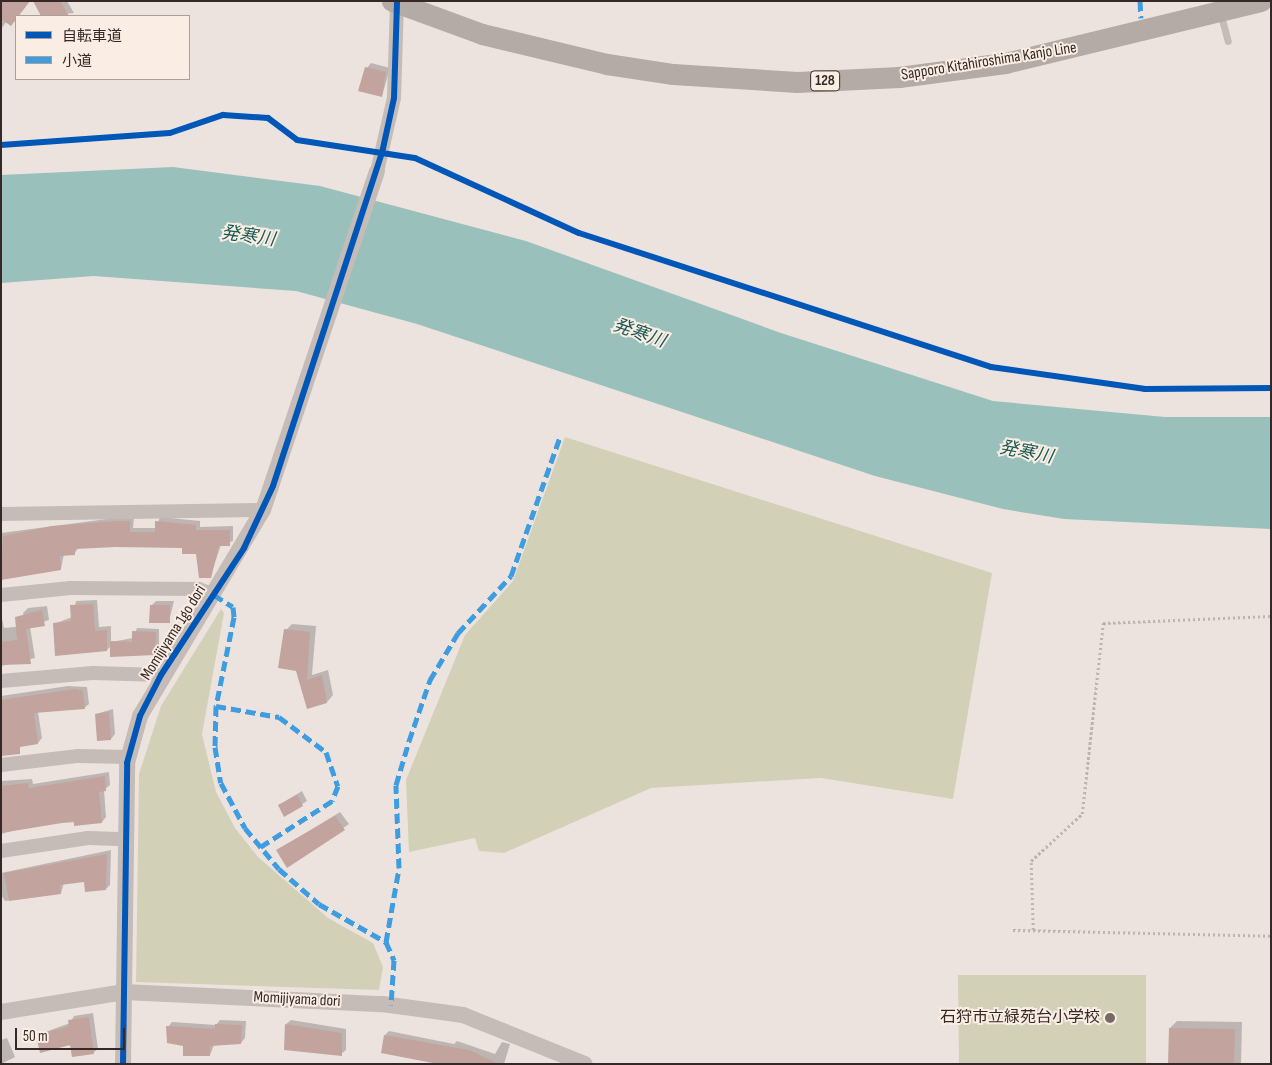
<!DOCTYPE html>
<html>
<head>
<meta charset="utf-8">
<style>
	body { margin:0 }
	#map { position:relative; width:1272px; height:1065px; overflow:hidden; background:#ede3de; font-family:"Sofia Sans Condensed","Noto Sans JP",sans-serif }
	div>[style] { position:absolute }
	.green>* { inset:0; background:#d2d1b7 }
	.water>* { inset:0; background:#99c0ba }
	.shadow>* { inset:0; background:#0003 }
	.building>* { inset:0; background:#c2a39e }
	.path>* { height:2.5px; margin-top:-1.25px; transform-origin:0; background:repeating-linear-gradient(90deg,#beb4af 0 2.5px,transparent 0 5px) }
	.service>* { height:7px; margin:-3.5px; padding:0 3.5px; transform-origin:3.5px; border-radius:3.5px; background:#c5bbb7 }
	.minor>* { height:14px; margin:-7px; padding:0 7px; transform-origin:7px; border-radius:7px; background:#c5bbb7 }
	.tertiary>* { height:16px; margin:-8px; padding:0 8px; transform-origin:8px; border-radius:8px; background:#c5bbb7 }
	.primary>* { height:21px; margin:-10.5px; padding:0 10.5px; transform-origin:10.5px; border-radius:10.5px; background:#b4aaa6 }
	.quiet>* { height:5px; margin-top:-2.5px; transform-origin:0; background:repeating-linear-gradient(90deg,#3e9ce0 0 10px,transparent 0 15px) }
	.cycleway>* { height:6px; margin:-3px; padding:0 3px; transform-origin:3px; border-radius:3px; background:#0057b8 }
	.dots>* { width:14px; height:14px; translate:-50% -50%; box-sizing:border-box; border:2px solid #faede4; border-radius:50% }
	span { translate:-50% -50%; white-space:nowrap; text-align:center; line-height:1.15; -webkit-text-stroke:4px #faede4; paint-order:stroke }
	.shield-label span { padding:1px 4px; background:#faede4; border:1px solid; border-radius:4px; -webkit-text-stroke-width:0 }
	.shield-label { font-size:15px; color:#362826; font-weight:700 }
	.street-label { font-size:16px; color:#362826 }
	.poi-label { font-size:16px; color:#362826 }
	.right { translate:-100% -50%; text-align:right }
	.water-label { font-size:18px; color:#195954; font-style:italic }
	.frame { position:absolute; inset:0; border:2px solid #362826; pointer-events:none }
	.legend { position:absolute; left:15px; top:15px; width:175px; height:65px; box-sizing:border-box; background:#faede4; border:1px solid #ac9e98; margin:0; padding:6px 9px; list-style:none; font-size:15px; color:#362826 }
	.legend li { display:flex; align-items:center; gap:10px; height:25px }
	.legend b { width:25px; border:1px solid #ac9e98 }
	.scale { position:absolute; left:15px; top:1028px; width:110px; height:22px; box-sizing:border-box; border:2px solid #362826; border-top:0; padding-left:6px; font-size:15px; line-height:18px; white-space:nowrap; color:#362826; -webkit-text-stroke:4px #faede4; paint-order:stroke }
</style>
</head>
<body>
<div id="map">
	<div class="green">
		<div style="clip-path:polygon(565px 437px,992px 573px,953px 799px,821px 778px,651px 788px,504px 853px,479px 851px,475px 838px,409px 852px,406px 780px,465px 635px,513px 581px)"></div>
		<div style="clip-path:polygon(221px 609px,224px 613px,202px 734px,216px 792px,235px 828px,258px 857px,328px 918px,373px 943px,383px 967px,379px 990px,136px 982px,139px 774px,161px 706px)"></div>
		<div style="clip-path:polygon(958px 975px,1146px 975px,1146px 1064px,959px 1064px)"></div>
	</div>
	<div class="water">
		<div style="clip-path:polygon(173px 167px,320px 186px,526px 241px,781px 333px,993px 401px,1165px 417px,1271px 417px,1271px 529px,1064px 519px,1003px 509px,875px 476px,417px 324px,296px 291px,94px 276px,1px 283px,1px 175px)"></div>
	</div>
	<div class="shadow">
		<div style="clip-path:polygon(30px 1px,11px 24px,7px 21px,1px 29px,1px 2px)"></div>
		<div style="clip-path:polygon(34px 1px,67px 1px,74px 13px,43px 16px)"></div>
		<div style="clip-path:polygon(371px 63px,390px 68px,382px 96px,367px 68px)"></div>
		<div style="clip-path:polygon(122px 517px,134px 517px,133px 528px,156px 528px,160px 517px,200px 521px,200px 527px,233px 526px,233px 541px,221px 545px,210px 577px,197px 552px,184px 547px,79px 547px,74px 554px,64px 554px,61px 569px,1px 579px,1px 533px)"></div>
		<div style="clip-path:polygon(97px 600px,99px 627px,111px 626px,111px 642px,133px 638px,137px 628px,159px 629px,159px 650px,155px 653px,111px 646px,107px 650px,54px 624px,72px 617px,76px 601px)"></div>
		<div style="clip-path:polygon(156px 601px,174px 601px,169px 621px,151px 606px)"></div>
		<div style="clip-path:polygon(47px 606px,49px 620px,30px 627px,35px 658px,1px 666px,1px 614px,4px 628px,25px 626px,23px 613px,28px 608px)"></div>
		<div style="clip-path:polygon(292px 624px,316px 626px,312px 675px,328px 670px,333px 695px,327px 702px,308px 707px,286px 630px)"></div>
		<div style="clip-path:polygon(68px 686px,87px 687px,89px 704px,84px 708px,38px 712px,42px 738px,38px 743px,1px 748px,1px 696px)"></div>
		<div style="clip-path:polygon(113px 709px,115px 734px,111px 739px,96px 714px)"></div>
		<div style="clip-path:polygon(109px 772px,110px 785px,104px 790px,106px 817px,102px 822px,40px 823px,1px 834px,1px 781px,32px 779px,33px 784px)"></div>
		<div style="clip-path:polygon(302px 791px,307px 801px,285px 815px,279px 805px)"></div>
		<div style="clip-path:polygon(340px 812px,349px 824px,288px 866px,278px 850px)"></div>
		<div style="clip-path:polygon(111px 850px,110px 885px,106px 889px,86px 881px,64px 883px,61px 893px,5px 901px,1px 895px,1px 873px)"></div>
		<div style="clip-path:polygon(93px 1013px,98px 1049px,93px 1053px,37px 1035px,70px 1023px,74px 1016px)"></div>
		<div style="clip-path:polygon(220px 1020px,246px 1021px,245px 1038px,241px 1043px,214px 1045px,210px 1055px,184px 1045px,168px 1027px,172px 1022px,216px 1025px)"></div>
		<div style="clip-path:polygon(291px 1020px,346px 1029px,346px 1050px,341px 1054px,286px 1024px)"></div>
		<div style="clip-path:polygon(1177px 1021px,1242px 1022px,1241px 1064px,1170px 1064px,1170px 1028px)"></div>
		<div style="clip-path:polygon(389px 1031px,454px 1044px,457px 1041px,495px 1054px,502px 1042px,510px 1044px,504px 1064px,441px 1064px,385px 1035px)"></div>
		<div style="clip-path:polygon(7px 1038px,15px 1057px,1px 1064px,1px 1040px)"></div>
	</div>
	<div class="building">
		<div style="clip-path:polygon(1px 1px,30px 1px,11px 26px,1px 19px)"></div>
		<div style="clip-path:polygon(33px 1px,60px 1px,69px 16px,41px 16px)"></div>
		<div style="clip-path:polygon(365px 67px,386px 72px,382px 97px,358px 91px)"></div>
		<div style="clip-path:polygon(117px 521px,130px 521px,130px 532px,155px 532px,155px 521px,196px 525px,196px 530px,230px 530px,230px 546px,219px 546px,211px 578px,199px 578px,196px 554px,182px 554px,182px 548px,116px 547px,75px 549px,75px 555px,60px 556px,61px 570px,1px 580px,3px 536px,52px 526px)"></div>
		<div style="clip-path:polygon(93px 604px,95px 631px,107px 630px,107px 651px,55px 656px,53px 623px,71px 621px,70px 605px)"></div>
		<div style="clip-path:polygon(150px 605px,170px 605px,170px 623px,149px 623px)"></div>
		<div style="clip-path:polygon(42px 610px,45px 626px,26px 629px,31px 664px,1px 665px,1px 642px,17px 640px,15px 617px)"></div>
		<div style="clip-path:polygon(284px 629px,310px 632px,307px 680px,322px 675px,327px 703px,307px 709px,296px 671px,278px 668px)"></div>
		<div style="clip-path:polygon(132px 631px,156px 632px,155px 655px,110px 657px,110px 641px,132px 642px)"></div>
		<div style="clip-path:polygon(75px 689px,83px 691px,85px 709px,34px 713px,38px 744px,20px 747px,20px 754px,1px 756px,1px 700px)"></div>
		<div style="clip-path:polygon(109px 712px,111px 740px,97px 741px,95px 714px)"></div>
		<div style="clip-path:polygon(105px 776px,106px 791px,99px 792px,102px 823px,74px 826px,74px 821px,1px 833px,1px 786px,28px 783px,29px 788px)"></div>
		<div style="clip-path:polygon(297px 795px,303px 806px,284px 817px,278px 805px)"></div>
		<div style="clip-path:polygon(335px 816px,345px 830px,287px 868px,276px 850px)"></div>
		<div style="clip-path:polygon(107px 854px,106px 890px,85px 892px,84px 882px,60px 885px,61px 894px,9px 901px,4px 873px)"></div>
		<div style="clip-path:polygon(89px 1017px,94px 1054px,72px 1057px,70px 1045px,40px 1053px,36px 1035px,69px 1026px,68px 1020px)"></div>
		<div style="clip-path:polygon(215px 1024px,242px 1025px,241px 1044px,210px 1046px,210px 1056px,183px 1056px,183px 1046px,167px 1043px,166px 1026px,215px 1029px)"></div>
		<div style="clip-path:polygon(285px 1024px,342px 1033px,342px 1056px,284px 1050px)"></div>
		<div style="clip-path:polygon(1169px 1028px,1235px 1029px,1234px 1064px,1168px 1064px)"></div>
		<div style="clip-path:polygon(384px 1035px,469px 1050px,499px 1064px,438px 1064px,381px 1053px)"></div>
	</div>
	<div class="path">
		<div style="left:1013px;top:930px;width:258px;rotate:1.3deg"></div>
		<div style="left:1033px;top:930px;width:69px;rotate:-91.7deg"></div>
		<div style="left:1031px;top:861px;width:69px;rotate:-42.7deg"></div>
		<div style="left:1082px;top:814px;width:192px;rotate:-83.7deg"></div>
		<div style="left:1103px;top:623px;width:168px;rotate:-2.4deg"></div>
	</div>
	<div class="service">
		<div style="left:1220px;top:12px;width:30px;rotate:75deg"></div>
	</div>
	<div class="minor">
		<div style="left:377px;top:172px;width:76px;rotate:-77.1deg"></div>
		<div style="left:394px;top:98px;width:97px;rotate:-88.2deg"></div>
		<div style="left:1px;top:514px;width:262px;rotate:-0.9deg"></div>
		<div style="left:1px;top:595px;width:70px;rotate:-5.7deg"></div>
		<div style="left:71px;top:588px;width:128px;rotate:0.4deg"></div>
		<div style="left:199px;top:589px;width:16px;rotate:22deg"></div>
		<div style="left:1px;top:681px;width:92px;rotate:-5deg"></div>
		<div style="left:93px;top:673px;width:68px;rotate:1.7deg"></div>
		<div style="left:1px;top:765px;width:78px;rotate:-6.7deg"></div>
		<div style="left:78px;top:756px;width:51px;rotate:1.1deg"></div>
		<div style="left:1px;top:851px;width:88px;rotate:-8.5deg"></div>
		<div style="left:88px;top:838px;width:37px;rotate:2deg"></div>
	</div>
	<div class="tertiary">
		<div style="left:1px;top:1012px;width:125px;rotate:-9.2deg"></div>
		<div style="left:124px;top:992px;width:258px;rotate:2.7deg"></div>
		<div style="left:382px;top:1004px;width:82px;rotate:7.7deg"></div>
		<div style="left:463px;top:1015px;width:131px;rotate:21.9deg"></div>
		<div style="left:123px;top:1064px;width:301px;rotate:-89.2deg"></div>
		<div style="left:127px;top:763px;width:49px;rotate:-74.5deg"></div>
		<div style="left:140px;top:716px;width:240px;rotate:-59.2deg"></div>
		<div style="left:263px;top:510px;width:357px;rotate:-71.4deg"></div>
	</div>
	<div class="primary">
		<div style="left:392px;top:1px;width:96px;rotate:20.1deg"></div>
		<div style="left:482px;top:34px;width:129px;rotate:13.5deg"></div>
		<div style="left:607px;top:64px;width:67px;rotate:8.6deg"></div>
		<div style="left:673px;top:74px;width:124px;rotate:3.7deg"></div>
		<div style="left:797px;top:82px;width:102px;rotate:-2.8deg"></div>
		<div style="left:899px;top:77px;width:107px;rotate:-7.5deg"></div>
		<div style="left:1005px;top:63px;width:263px;rotate:-13.6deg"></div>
	</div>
	<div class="quiet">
		<div style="left:1140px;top:1px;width:17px;rotate:87deg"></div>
		<div style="left:214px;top:595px;width:22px;rotate:32deg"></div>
		<div style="left:233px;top:607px;width:10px;rotate:84deg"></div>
		<div style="left:234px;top:617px;width:91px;rotate:101.4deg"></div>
		<div style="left:216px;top:706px;width:41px;rotate:91.4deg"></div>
		<div style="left:215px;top:747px;width:36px;rotate:81deg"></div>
		<div style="left:221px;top:783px;width:51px;rotate:61.9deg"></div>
		<div style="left:245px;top:828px;width:53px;rotate:50.3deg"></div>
		<div style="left:279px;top:869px;width:53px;rotate:41.2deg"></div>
		<div style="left:319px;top:904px;width:77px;rotate:29.6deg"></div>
		<div style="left:386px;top:942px;width:20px;rotate:66deg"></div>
		<div style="left:394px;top:960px;width:45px;rotate:93.8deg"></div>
		<div style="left:216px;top:706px;width:64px;rotate:9.9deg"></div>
		<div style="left:279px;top:717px;width:59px;rotate:36.7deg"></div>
		<div style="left:326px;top:752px;width:36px;rotate:71deg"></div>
		<div style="left:338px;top:786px;width:16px;rotate:112deg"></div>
		<div style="left:332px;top:801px;width:85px;rotate:147.4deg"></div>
		<div style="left:386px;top:942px;width:75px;rotate:-80deg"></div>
		<div style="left:399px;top:868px;width:83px;rotate:-92.1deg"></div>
		<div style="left:396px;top:785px;width:46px;rotate:-73.5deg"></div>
		<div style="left:409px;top:741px;width:65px;rotate:-71deg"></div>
		<div style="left:430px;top:680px;width:55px;rotate:-59.2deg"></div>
		<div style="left:458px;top:633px;width:78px;rotate:-47.1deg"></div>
		<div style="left:511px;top:576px;width:147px;rotate:-70.6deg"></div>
	</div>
	<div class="cycleway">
		<div style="left:1px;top:145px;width:169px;rotate:-4.1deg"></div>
		<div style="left:170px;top:133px;width:56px;rotate:-18.8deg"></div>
		<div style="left:223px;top:115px;width:45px;rotate:3.8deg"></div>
		<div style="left:268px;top:118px;width:36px;rotate:37deg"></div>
		<div style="left:297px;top:140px;width:119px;rotate:8.7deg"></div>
		<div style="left:415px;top:158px;width:180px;rotate:24.6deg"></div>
		<div style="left:579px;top:233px;width:433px;rotate:18deg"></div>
		<div style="left:991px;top:367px;width:156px;rotate:8.1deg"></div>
		<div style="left:1145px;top:389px;width:126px;rotate:-0.5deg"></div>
		<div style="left:123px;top:1064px;width:301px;rotate:-89.2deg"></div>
		<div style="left:127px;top:763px;width:49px;rotate:-74.5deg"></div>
		<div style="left:140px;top:716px;width:46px;rotate:-62.9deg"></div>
		<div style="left:161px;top:675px;width:152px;rotate:-56.8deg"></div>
		<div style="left:244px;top:548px;width:68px;rotate:-64.9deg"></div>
		<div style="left:273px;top:486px;width:350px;rotate:-71.9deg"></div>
		<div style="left:382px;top:153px;width:56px;rotate:-77.7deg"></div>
		<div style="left:394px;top:98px;width:97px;rotate:-88.2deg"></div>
	</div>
	<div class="dots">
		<div style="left:1110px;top:1018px;background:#766966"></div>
	</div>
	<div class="shield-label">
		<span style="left:825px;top:81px">128</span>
	</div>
	<div class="street-label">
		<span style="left:989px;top:62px;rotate:-9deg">Sapporo Kitahiroshima Kanjo Line</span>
		<span style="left:174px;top:633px;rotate:-58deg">Momijiyama 1go dori</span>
		<span style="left:297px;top:1000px;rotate:3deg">Momijiyama dori</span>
	</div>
	<div class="poi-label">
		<span class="right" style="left:1100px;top:1018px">石狩市立緑苑台小学校</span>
	</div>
	<div class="water-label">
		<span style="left:248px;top:237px;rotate:8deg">発寒川</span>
		<span style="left:639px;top:334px;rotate:19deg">発寒川</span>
		<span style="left:1026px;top:453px;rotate:11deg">発寒川</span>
	</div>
	<div class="frame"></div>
	<ul class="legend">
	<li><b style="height:6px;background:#0057b8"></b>自転車道</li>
	<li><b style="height:6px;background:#3e9ce0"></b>小道</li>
	</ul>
	<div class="scale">50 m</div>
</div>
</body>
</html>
